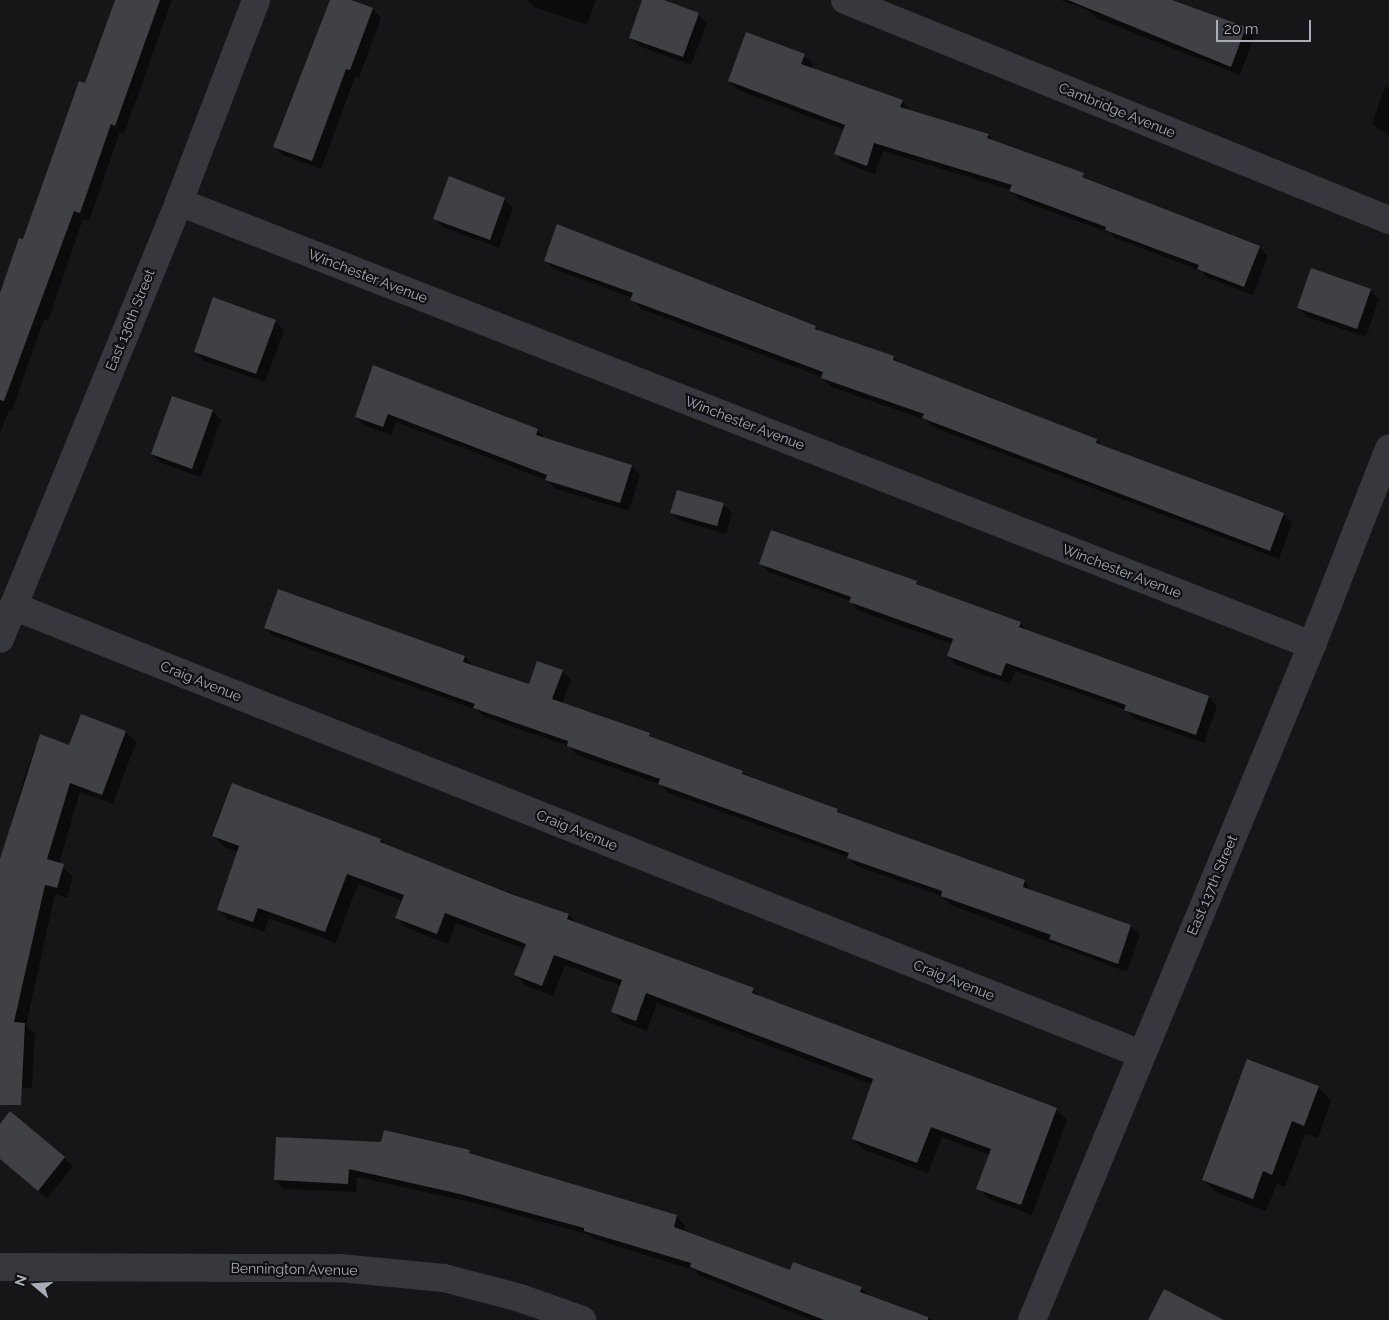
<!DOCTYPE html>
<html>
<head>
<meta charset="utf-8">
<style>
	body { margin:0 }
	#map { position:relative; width:1389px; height:1320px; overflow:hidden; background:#161618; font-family:Raleway,sans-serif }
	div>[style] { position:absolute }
	.shadow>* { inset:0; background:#0007 }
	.building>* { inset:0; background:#404145 }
	.minor>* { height:28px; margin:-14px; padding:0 14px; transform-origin:14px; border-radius:14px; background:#37383d }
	span { translate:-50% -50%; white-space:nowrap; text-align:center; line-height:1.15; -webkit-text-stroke:4.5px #111113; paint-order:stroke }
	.street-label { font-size:14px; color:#a8adb8 }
	.north { position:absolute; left:10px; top:1260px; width:50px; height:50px; -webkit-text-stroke:4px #111113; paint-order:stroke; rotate:288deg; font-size:14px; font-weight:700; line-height:20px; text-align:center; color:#a8adb8 }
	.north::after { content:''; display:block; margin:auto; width:18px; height:22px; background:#a8adb8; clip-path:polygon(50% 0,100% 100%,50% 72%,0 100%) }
	.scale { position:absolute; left:1216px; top:20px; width:95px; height:22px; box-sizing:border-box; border:2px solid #a8adb8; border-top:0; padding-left:6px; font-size:15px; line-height:18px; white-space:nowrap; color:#a8adb8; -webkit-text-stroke:4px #111113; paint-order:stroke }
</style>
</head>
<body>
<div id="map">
	<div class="shadow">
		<div style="clip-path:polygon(115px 0,172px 0,124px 134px,120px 132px,89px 221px,83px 219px,48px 321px,44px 319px,12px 411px,9px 410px,0 434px,0 296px,85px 84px)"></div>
		<div style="clip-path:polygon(332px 0,347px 0,373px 9px,381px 18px,359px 78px,355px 77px,321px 169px,283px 155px,274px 146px)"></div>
		<div style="clip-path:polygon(527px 0,596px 0,587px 25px,534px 7px)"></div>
		<div style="clip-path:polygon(644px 0,660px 0,698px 14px,707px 23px,691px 65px,639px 46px,630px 37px)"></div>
		<div style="clip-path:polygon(1060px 0,1157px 0,1245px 28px,1254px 37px,1240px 75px,1096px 18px,1088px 10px)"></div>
		<div style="clip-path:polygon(804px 55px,813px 64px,811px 69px,902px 101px,910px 111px,988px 135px,995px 142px,1259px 247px,1268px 256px,1253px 295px,1208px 278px,1201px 271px,1115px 238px,1110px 233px,1020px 200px,1011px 190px,883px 151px,875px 174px,845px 163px,836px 154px,845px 130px,738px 90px,729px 81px)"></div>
		<div style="clip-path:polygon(1385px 86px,1389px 88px,1389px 136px,1372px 124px)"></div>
		<div style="clip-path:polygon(505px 199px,513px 208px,499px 248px,443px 227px,435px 219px)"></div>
		<div style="clip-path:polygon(545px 260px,816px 327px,821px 332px,894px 357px,902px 365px,1097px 440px,1104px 448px,1283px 514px,1292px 522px,1279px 559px,933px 427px,926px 420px,831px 387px,822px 377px,641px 309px,632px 298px,554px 269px)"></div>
		<div style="clip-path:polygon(1370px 290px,1379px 299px,1366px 337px,1307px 317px,1298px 308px)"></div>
		<div style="clip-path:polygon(275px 321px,284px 330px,265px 382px,204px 361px,195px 352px)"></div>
		<div style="clip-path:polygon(374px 367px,537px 430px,546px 439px,631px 466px,640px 475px,629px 511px,556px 489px,546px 480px,396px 422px,392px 435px,365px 426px,356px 417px)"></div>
		<div style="clip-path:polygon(172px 397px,213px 411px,221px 420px,201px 477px,161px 463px,152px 454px)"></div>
		<div style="clip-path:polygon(723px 504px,732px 513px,726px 534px,680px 521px,672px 513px)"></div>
		<div style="clip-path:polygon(772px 531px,917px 582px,922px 588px,1020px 623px,1028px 632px,1209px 697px,1217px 706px,1204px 743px,1134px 718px,1126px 710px,1015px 671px,1010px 684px,957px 665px,948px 656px,952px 644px,859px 611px,850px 601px,769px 572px,760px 563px)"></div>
		<div style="clip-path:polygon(278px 590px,465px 657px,474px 666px,530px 686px,562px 671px,571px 680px,562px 704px,649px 734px,654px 739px,743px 772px,749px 778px,837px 810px,842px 815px,1025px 882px,1033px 892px,1131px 926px,1140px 935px,1127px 972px,951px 905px,942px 896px,857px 866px,848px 857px,669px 793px,659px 784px,577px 755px,569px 746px,484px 717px,477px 710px,274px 636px,265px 628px)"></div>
		<div style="clip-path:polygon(126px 732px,136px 742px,113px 804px,80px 792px,59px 864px,73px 876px,67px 898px,55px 894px,26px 1026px,35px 1034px,32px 1088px,0 1087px,0 864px,25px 775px,40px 735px,70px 746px)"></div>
		<div style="clip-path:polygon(214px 836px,381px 840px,387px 846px,569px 915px,578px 924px,753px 989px,763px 999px,1056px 1109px,1067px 1120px,1032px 1215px,989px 1199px,978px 1188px,990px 1155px,942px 1137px,928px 1173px,864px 1150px,853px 1139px,873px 1085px,657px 1003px,647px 1031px,623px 1022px,612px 1011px,622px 986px,565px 965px,553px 996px,526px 986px,515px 975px,525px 949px,456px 923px,448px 944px,407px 928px,396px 917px,403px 901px,358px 884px,336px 943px,269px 918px,264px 932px,229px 920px,218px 909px,238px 852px,225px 847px)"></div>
		<div style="clip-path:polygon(1318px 1087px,1331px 1101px,1318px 1138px,1305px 1134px,1285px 1187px,1277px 1184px,1266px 1211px,1217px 1193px,1203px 1179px)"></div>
		<div style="clip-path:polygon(11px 1113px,73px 1166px,47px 1198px,0 1159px,0 1126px)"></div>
		<div style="clip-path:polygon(469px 1151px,474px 1156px,676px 1216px,685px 1225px,683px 1232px,791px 1272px,861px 1288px,871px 1297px,933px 1320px,811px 1320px,700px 1276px,694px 1270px,594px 1239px,590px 1235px,470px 1202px,357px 1177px,356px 1192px,284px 1189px,275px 1180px)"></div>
	</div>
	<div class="building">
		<div style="clip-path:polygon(115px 0,160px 0,115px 126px,111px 124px,80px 213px,74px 211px,4px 401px,0 400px,0 293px,19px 238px,23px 239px,79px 81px,85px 83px)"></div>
		<div style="clip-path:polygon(330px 0,351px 0,373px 8px,350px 70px,346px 69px,312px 161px,273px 147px)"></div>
		<div style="clip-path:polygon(642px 0,664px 0,699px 13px,683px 57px,629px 38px)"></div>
		<div style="clip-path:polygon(1068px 0,1172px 0,1246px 27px,1231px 67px)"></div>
		<div style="clip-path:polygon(746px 32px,805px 54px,801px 64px,903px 100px,900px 107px,989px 134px,987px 138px,1084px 173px,1082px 177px,1260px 246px,1244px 287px,1197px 269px,1199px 265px,1105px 230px,1106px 227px,1009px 191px,1012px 185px,874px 143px,867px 166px,834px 154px,845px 125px,728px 81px)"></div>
		<div style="clip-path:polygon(449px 176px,505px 198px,490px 240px,433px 219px)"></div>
		<div style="clip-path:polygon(557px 224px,816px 326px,815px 329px,894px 356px,893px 360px,1097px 439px,1096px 443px,1284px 513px,1270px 551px,922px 418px,924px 414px,821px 378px,823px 372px,630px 300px,633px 293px,544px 261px)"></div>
		<div style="clip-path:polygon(1311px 268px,1371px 289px,1357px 329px,1297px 308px)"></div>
		<div style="clip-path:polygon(213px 297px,276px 320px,256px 374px,194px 352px)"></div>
		<div style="clip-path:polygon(373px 365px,538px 429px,536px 435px,632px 465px,620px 503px,545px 480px,547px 475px,388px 414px,383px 427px,355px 417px)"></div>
		<div style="clip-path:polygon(172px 396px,213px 410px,192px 469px,151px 454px)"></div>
		<div style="clip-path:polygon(677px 490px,724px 503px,717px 526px,670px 513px)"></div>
		<div style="clip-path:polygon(771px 530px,917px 581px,916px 584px,1021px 622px,1019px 627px,1209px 696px,1196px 735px,1124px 710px,1126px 705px,1006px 663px,1001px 676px,947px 656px,953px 639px,849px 602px,851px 597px,759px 564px)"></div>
		<div style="clip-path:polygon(278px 589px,465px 656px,463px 662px,529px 684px,537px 661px,563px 670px,552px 699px,650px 733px,649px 736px,743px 771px,742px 774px,838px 809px,837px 812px,1025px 880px,1023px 887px,1131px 925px,1118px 964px,1049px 939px,1051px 935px,941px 896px,942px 891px,847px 858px,849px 853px,658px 784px,660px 779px,567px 746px,568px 741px,473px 708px,475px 704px,264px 628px)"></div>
		<div style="clip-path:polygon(81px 714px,126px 731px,102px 795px,70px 783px,47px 859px,64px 864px,57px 888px,45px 885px,14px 1022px,25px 1023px,21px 1105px,0 1105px,0 859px,40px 734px,69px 745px)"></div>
		<div style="clip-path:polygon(232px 783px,381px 839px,380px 842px,514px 895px,569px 914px,567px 919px,754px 988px,752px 993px,1057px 1108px,1021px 1205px,976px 1189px,991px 1149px,931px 1127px,917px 1163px,852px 1139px,873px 1079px,646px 993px,636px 1021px,611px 1012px,622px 980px,554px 955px,542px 986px,514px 975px,526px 944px,445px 913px,437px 934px,395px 918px,404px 895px,347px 874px,325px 932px,258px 908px,253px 922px,217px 910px,239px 846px,212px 836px)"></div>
		<div style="clip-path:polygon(1247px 1059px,1319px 1086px,1304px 1126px,1292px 1121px,1272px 1175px,1263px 1171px,1253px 1199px,1202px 1180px)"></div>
		<div style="clip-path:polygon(10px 1111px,65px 1157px,38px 1191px,0 1159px,0 1124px)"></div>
		<div style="clip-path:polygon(384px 1130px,470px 1150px,469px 1153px,677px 1215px,674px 1227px,790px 1270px,793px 1262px,862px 1287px,860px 1292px,928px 1317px,928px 1320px,824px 1320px,690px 1267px,691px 1263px,584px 1231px,584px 1228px,460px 1194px,349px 1169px,348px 1184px,274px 1180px,276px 1137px,381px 1142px)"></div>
		<div style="clip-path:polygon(1164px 1289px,1224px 1320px,1148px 1320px)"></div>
	</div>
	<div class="minor">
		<div style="left:845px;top:0;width:587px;rotate:22.02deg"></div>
		<div style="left:179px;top:202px;width:1217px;rotate:21.36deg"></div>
		<div style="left:13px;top:606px;width:1214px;rotate:21.66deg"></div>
		<div style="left:0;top:639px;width:472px;rotate:-67.7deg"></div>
		<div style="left:179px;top:202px;width:216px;rotate:-69.1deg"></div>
		<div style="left:0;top:1267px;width:340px;rotate:0.2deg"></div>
		<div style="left:340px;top:1268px;width:104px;rotate:5.5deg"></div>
		<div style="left:444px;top:1278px;width:79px;rotate:14.7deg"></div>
		<div style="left:520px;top:1298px;width:66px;rotate:19.5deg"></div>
		<div style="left:1032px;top:1320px;width:731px;rotate:-67.47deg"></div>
		<div style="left:1312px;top:645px;width:211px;rotate:-68.6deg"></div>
	</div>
	<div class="street-label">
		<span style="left:1117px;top:110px;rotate:22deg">Cambridge Avenue</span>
		<span style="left:368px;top:276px;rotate:21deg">Winchester Avenue</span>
		<span style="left:130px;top:320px;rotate:-68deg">East 136th Street</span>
		<span style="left:745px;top:423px;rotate:21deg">Winchester Avenue</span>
		<span style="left:1122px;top:571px;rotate:21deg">Winchester Avenue</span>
		<span style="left:201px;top:681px;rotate:22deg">Craig Avenue</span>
		<span style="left:577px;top:830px;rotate:22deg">Craig Avenue</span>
		<span style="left:1212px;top:885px;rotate:-67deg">East 137th Street</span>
		<span style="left:954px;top:980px;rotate:22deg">Craig Avenue</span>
		<span style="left:294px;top:1269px;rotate:1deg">Bennington Avenue</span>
	</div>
	<div class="north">N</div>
	<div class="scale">20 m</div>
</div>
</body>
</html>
